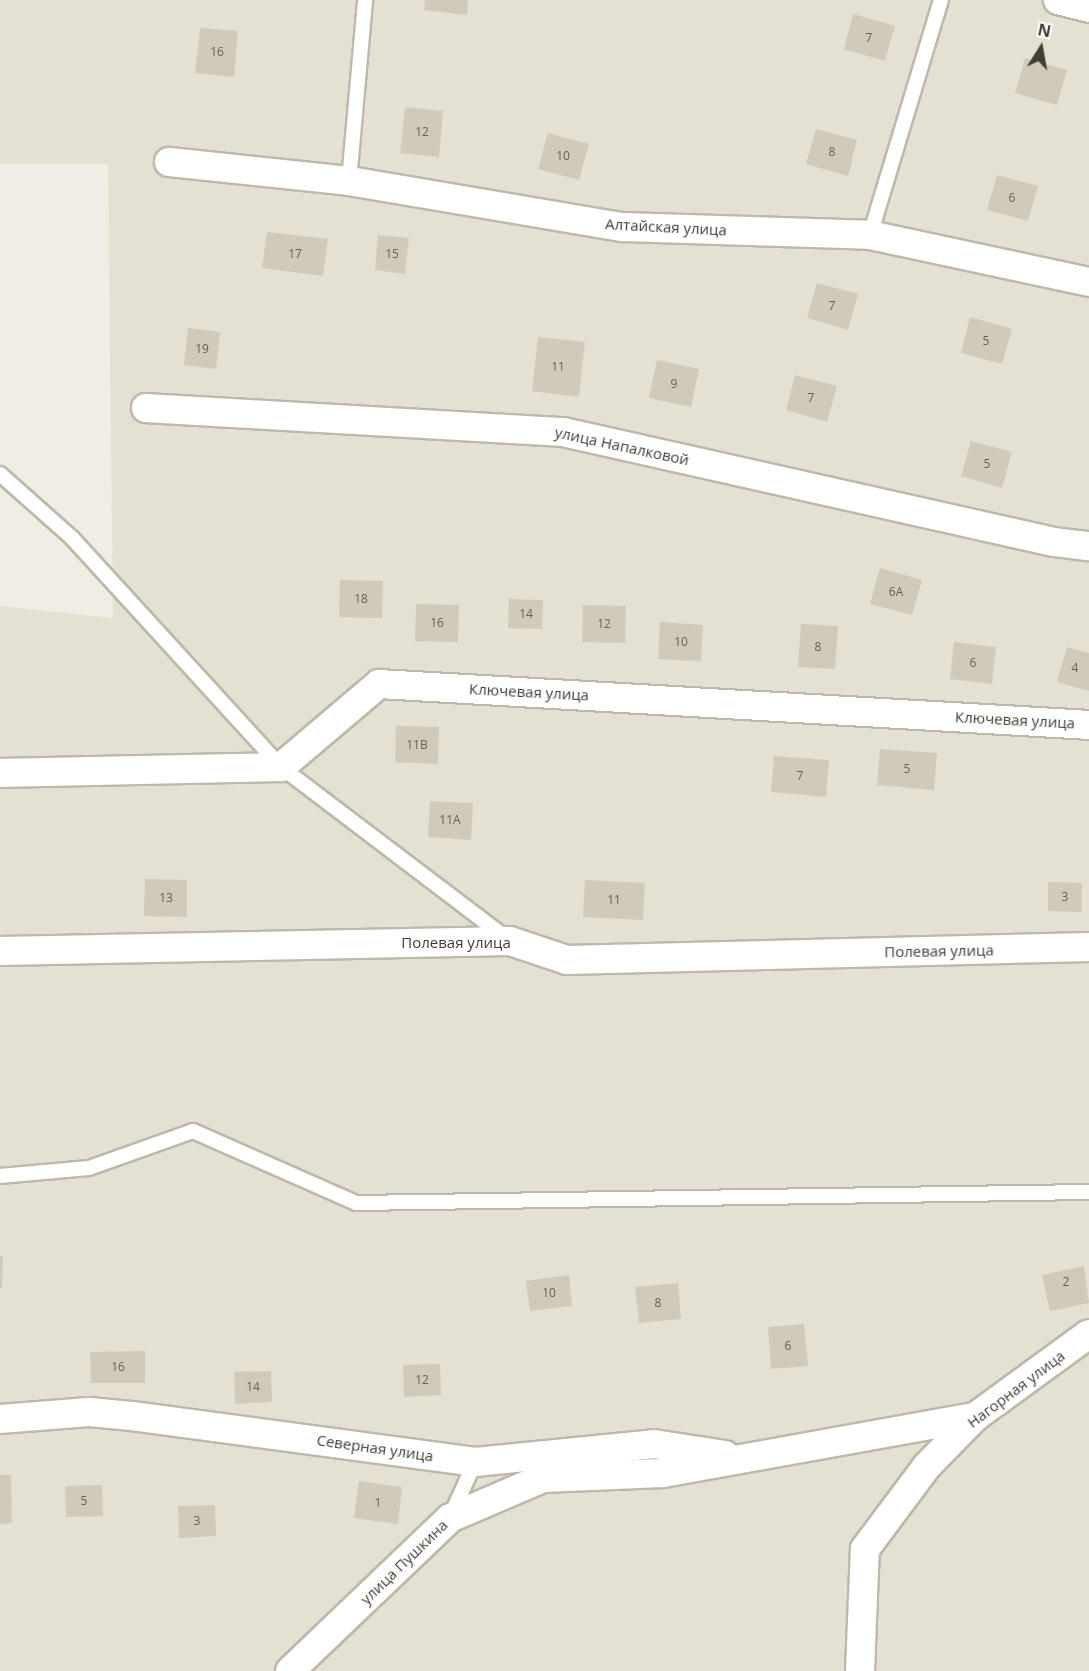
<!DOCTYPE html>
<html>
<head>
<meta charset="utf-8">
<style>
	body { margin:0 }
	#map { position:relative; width:1089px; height:1671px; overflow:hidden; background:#f0ede4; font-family:"Open Sans",sans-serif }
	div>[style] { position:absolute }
	.residential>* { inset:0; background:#e4e0d2 }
	.building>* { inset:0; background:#d1caba }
	.roads { filter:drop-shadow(2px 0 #beb8aa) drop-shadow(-2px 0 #beb8aa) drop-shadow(0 2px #beb8aa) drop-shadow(0 -2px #beb8aa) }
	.lane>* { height:14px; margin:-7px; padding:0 7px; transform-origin:7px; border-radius:7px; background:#fff }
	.street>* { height:28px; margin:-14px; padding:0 14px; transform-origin:14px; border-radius:14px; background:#fff }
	span { translate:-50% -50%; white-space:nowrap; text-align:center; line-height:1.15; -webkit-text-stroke:5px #fff; paint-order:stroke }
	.number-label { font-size:12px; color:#666056 }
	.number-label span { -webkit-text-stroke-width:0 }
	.street-label { font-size:15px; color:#423d34 }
	.north { position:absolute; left:1011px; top:18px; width:60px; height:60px; -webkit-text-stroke:4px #fff; paint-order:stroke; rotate:11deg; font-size:16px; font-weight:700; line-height:24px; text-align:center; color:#423d34 }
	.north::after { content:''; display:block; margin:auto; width:21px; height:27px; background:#423d34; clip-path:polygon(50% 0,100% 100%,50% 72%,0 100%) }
</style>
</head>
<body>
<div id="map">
	<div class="residential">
		<div style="clip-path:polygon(0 0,1089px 0,1089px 711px,365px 672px,279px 754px,0 759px,0 606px,113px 618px,108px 164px,0 164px)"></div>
		<div style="clip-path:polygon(383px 698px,1089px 741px,1089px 1671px,0 1671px,0 789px,276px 784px)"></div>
	</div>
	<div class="building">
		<div style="clip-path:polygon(425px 0,468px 0,467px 15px,424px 10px)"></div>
		<div style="clip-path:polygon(853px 14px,895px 26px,885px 61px,844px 49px)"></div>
		<div style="clip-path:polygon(200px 28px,238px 31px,234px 77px,195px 73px)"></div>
		<div style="clip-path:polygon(1025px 58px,1067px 70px,1057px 105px,1015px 93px)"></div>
		<div style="clip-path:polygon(405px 107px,443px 111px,439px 157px,400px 153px)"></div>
		<div style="clip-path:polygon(816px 129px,857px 140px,848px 176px,806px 164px)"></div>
		<div style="clip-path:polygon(548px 133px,589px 144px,579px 180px,538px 169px)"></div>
		<div style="clip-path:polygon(997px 175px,1038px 186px,1028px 221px,987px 210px)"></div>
		<div style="clip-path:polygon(267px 232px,328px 239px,323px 276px,262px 268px)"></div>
		<div style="clip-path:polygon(378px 235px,409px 238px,405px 274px,375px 270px)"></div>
		<div style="clip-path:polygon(817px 283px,858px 294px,848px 330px,807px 318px)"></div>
		<div style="clip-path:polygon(970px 317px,1012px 329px,1002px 364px,961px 353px)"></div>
		<div style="clip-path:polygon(188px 328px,220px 332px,216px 369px,184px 365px)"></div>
		<div style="clip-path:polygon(538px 337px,585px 342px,579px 397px,532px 391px)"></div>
		<div style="clip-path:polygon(657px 360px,699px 369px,691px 407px,649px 398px)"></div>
		<div style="clip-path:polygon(795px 375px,837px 386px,827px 422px,786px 410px)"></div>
		<div style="clip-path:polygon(971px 441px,1012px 452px,1002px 488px,961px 476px)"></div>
		<div style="clip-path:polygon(880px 568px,922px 580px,912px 615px,870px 604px)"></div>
		<div style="clip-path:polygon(340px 580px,383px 581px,382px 618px,339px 617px)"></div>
		<div style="clip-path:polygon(509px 599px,543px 600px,542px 629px,508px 628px)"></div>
		<div style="clip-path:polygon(416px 604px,459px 605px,458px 642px,415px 641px)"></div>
		<div style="clip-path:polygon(583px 605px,626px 606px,625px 643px,582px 642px)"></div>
		<div style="clip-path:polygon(660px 622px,703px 625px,701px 661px,658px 659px)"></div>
		<div style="clip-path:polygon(801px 624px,838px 626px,835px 669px,798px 667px)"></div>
		<div style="clip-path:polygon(954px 642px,996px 647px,992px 684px,950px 679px)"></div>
		<div style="clip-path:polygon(1067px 647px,1089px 653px,1089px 691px,1057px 682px)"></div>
		<div style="clip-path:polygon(396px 726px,439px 727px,438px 764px,395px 762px)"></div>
		<div style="clip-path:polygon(880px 749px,937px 753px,934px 790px,877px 785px)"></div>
		<div style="clip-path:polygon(774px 756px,829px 760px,826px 797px,771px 792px)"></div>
		<div style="clip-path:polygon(430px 801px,473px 803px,471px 840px,428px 837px)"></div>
		<div style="clip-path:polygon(145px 879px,187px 880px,187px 917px,144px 916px)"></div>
		<div style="clip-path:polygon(585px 880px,645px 883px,643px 920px,583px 917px)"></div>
		<div style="clip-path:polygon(1048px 882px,1082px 883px,1082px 912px,1048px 911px)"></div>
		<div style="clip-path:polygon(0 1256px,3px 1256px,2px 1288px,0 1288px)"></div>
		<div style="clip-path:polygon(1084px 1266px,1089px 1303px,1050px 1311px,1042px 1275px)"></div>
		<div style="clip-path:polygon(569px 1275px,572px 1306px,530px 1311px,526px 1281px)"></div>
		<div style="clip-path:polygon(678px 1283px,681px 1319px,639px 1323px,635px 1287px)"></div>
		<div style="clip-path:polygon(804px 1324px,808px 1366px,771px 1369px,768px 1327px)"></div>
		<div style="clip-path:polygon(145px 1351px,145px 1383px,91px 1383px,90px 1352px)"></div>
		<div style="clip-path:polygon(440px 1364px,441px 1395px,404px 1397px,403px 1365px)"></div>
		<div style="clip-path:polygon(271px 1371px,272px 1402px,235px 1404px,234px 1372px)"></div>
		<div style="clip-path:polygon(0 1475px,11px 1475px,12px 1523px,0 1524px)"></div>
		<div style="clip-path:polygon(359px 1481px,402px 1487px,398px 1524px,354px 1518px)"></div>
		<div style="clip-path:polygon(102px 1485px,103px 1516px,66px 1517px,65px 1486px)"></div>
		<div style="clip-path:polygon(215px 1505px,216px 1536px,179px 1538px,178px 1506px)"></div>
	</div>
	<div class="roads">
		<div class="lane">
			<div style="left:349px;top:181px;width:182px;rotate:-84.9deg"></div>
			<div style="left:870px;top:235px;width:245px;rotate:-73.2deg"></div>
			<div style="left:0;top:474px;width:96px;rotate:41.6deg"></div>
			<div style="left:72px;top:538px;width:310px;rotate:47.6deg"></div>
			<div style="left:281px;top:767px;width:283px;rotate:37.2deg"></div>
			<div style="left:0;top:1176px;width:89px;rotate:-5.1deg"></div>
			<div style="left:89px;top:1168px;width:110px;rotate:-19.6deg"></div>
			<div style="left:193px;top:1131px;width:178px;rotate:23.8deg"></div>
			<div style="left:356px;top:1203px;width:733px;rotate:-0.86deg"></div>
			<div style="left:451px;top:1515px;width:58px;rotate:-65.6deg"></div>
		</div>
		<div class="street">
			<div style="left:1058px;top:0;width:32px;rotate:14deg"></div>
			<div style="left:169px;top:162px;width:181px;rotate:6deg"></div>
			<div style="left:349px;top:181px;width:277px;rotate:9.6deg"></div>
			<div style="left:622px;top:227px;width:248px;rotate:1.8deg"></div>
			<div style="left:870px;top:235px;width:224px;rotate:12.1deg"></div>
			<div style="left:146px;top:408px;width:418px;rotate:3.3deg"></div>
			<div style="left:563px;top:432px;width:503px;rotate:12.63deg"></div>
			<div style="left:1054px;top:542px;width:35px;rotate:7deg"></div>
			<div style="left:0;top:773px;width:281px;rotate:-1.2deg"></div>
			<div style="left:281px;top:767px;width:128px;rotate:-40.3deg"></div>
			<div style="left:379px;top:684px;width:711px;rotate:3.3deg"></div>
			<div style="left:0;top:951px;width:510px;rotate:-1.12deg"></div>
			<div style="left:510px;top:941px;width:60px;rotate:18.4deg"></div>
			<div style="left:567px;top:960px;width:522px;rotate:-1.43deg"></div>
			<div style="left:0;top:1419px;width:89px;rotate:-4.5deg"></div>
			<div style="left:89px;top:1412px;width:43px;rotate:5.3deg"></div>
			<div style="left:132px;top:1416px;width:346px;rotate:7.6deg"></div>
			<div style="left:475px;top:1462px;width:180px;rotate:-5.7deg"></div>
			<div style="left:654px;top:1444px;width:72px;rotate:8.8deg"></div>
			<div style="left:290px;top:1671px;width:221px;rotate:-43.7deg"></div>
			<div style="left:450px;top:1518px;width:101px;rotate:-23.3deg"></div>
			<div style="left:543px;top:1478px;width:120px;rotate:-2.4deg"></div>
			<div style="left:663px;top:1473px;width:317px;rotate:-10.2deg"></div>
			<div style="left:860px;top:1671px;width:122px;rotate:-87.7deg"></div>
			<div style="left:865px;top:1549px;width:104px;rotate:-53.2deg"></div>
			<div style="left:927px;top:1466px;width:69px;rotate:-45.6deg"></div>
			<div style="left:975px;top:1417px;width:141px;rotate:-36.1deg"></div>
		</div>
	</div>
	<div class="number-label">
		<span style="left:869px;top:38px">7</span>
		<span style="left:217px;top:52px">16</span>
		<span style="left:422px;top:132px">12</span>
		<span style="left:832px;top:152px">8</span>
		<span style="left:563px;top:156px">10</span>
		<span style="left:1012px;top:198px">6</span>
		<span style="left:295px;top:254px">17</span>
		<span style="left:392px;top:254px">15</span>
		<span style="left:832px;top:306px">7</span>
		<span style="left:986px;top:341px">5</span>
		<span style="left:202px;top:349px">19</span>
		<span style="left:558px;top:367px">11</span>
		<span style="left:674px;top:384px">9</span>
		<span style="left:811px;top:398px">7</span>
		<span style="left:987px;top:464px">5</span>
		<span style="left:896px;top:592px">6А</span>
		<span style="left:361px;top:599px">18</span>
		<span style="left:526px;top:614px">14</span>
		<span style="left:437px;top:623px">16</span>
		<span style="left:604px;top:624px">12</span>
		<span style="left:681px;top:642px">10</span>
		<span style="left:818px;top:647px">8</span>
		<span style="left:973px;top:663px">6</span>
		<span style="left:1075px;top:668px">4</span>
		<span style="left:417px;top:745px">11В</span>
		<span style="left:907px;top:769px">5</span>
		<span style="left:800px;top:776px">7</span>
		<span style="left:450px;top:820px">11А</span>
		<span style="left:1065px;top:897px">3</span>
		<span style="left:166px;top:898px">13</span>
		<span style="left:614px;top:900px">11</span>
		<span style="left:1066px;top:1282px">2</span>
		<span style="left:549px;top:1293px">10</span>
		<span style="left:658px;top:1303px">8</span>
		<span style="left:788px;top:1346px">6</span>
		<span style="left:118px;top:1367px">16</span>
		<span style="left:422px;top:1380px">12</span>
		<span style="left:253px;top:1387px">14</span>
		<span style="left:84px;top:1501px">5</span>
		<span style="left:378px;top:1503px">1</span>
		<span style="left:197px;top:1521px">3</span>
	</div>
	<div class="street-label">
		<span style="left:666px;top:227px;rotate:3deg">Алтайская улица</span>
		<span style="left:622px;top:446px;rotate:12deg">улица Напалковой</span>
		<span style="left:529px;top:692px;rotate:3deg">Ключевая улица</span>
		<span style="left:1015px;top:720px;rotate:3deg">Ключевая улица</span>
		<span style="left:456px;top:943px">Полевая улица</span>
		<span style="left:939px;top:951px;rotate:-1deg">Полевая улица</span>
		<span style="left:1016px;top:1389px;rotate:-37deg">Нагорная улица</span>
		<span style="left:375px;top:1448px;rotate:8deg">Северная улица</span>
		<span style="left:404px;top:1562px;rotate:-44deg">улица Пушкина</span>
	</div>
	<div class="north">N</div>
</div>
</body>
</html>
